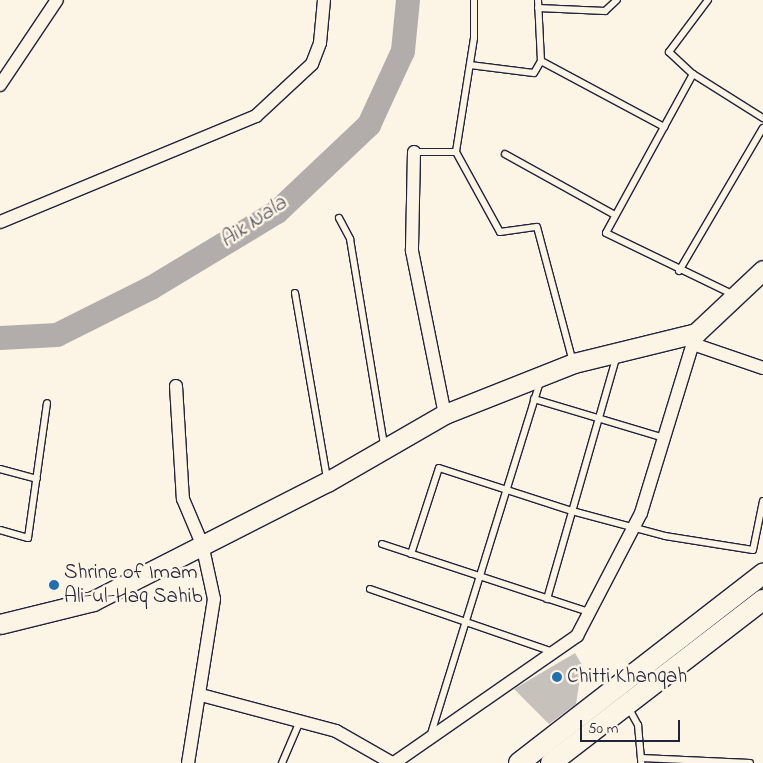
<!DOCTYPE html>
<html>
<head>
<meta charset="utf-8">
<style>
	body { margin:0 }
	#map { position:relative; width:763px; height:763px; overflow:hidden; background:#fcf5e5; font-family:"Indie Flower",sans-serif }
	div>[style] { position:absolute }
	.river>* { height:24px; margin:-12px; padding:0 12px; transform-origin:12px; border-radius:12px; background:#b2adab }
	.building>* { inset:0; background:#c6c1bb }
	.roads { filter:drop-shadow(1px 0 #22223b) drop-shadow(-1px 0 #22223b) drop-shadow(0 1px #22223b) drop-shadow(0 -1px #22223b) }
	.lane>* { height:6px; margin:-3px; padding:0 3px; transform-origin:3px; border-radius:3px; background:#fcf5e5 }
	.street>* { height:12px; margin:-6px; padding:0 6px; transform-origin:6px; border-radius:6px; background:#fcf5e5 }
	.secondary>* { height:19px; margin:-9.5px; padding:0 9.5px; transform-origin:9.5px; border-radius:9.5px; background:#fcf5e5 }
	.primary>* { height:20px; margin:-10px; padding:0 10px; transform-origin:10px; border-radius:10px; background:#fcf5e5 }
	.dots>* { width:14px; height:14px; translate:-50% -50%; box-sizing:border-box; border:2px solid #fcf5e5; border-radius:50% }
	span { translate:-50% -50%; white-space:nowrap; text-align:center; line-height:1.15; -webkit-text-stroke:5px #fcf5e5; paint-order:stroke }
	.poi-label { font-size:21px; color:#22223b }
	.left { translate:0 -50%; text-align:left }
	.water-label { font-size:22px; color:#545362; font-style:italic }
	.scale { position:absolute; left:580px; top:720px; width:100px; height:22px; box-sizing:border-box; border:2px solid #22223b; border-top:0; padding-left:6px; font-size:15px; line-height:18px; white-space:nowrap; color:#22223b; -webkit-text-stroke:4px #fcf5e5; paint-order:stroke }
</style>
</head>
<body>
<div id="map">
	<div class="river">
		<div style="left:0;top:338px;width:57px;rotate:-3deg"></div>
		<div style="left:57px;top:335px;width:105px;rotate:-26.6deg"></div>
		<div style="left:151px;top:288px;width:147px;rotate:-31.1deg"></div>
		<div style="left:277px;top:212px;width:127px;rotate:-43.4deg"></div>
		<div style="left:369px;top:125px;width:81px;rotate:-65.3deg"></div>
		<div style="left:403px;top:51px;width:51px;rotate:-84.4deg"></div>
	</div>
	<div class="building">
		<div style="clip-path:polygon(575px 653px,582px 665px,576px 704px,549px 724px,514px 689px)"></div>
	</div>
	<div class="roads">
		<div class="lane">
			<div style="left:474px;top:0;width:38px;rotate:90deg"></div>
			<div style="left:474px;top:38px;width:115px;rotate:99deg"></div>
			<div style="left:456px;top:152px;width:91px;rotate:61.2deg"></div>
			<div style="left:500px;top:232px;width:37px;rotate:-8deg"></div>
			<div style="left:537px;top:227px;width:140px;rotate:75.1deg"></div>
			<div style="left:538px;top:0;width:61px;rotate:87.2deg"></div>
			<div style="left:708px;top:0;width:65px;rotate:126.9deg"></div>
			<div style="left:669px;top:52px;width:33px;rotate:43deg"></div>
			<div style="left:693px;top:74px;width:181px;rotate:118.7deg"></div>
			<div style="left:606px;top:233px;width:140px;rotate:25.8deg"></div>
			<div style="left:538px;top:8px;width:67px;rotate:2.6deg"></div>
			<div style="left:605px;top:11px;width:16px;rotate:-43deg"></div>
			<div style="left:470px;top:65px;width:64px;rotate:7.1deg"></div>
			<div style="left:534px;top:73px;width:14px;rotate:-60deg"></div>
			<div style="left:541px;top:61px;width:140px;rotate:28.2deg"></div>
			<div style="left:693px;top:74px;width:83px;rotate:32.2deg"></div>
			<div style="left:414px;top:152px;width:42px"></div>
			<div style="left:505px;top:154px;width:126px;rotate:29deg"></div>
			<div style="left:339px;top:218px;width:24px;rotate:62deg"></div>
			<div style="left:350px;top:239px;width:209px;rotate:80.6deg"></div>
			<div style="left:679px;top:271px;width:166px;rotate:-59.6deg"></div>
			<div style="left:295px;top:293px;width:189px;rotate:80.2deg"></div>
			<div style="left:534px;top:399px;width:136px;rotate:16.7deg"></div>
			<div style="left:0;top:469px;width:38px;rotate:15deg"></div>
			<div style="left:0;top:530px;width:29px;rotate:16deg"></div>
			<div style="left:28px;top:538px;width:136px;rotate:-82deg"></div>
			<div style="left:382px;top:544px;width:218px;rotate:18.2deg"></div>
			<div style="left:411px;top:554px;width:90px;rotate:-72deg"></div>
			<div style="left:439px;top:468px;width:140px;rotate:17.9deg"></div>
			<div style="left:572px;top:511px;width:96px;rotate:15deg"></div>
			<div style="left:665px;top:536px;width:89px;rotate:9deg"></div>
			<div style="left:753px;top:550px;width:50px;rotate:-78.5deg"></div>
			<div style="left:370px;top:589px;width:194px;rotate:19deg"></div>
			<div style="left:547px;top:599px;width:254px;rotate:-74deg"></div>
			<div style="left:628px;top:707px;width:21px;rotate:61deg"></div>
			<div style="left:638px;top:725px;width:38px;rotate:85deg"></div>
			<div style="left:430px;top:737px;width:373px;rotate:-72.8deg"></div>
			<div style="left:641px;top:758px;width:109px;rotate:2.6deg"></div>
			<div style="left:282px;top:763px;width:46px;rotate:-66.8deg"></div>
		</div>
		<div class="street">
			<div style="left:0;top:85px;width:102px;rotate:-56.2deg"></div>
			<div style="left:414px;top:152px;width:99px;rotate:91.2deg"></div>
			<div style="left:412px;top:251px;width:166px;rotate:78.6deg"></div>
			<div style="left:0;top:222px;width:277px;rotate:-22.5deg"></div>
			<div style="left:256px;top:116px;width:76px;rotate:-42.9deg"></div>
			<div style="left:312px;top:64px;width:22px;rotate:-69deg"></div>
			<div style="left:320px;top:43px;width:43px;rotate:-84.7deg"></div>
			<div style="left:693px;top:344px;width:74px;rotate:18.9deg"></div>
			<div style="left:176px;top:386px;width:113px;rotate:86.5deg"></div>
			<div style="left:183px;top:499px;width:49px;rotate:67.1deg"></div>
			<div style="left:202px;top:544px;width:56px;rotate:77.7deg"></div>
			<div style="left:214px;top:599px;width:166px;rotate:99deg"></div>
			<div style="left:201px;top:695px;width:140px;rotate:14.9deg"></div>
			<div style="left:336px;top:731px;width:64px;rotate:29.7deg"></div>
			<div style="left:394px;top:763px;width:223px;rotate:-34.8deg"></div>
			<div style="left:577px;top:636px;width:139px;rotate:-62.5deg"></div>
			<div style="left:641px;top:513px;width:188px;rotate:-73deg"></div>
		</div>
		<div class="secondary">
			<div style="left:0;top:624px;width:96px;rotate:-13.9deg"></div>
			<div style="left:93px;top:601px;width:263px;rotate:-27deg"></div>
			<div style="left:327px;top:482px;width:136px;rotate:-30deg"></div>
			<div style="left:445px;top:414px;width:139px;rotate:-21.6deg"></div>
			<div style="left:574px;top:363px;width:126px;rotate:-13.8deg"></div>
			<div style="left:696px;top:333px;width:92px;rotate:-43.2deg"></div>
		</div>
		<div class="primary">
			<div style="left:519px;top:763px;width:309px;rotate:-37.8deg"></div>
			<div style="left:551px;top:763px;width:267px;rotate:-37.6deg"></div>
		</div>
	</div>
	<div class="dots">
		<div style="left:54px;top:585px;background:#1f6fb2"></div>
		<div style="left:557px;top:677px;background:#1f6fb2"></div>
	</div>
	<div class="poi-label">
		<span class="left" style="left:64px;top:585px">Shrine of Imam<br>Ali-ul-Haq Sahib</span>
		<span class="left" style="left:567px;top:677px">Chitti Khanqah</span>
	</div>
	<div class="water-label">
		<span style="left:254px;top:223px;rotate:-34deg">Aik Nala</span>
	</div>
	<div class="scale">50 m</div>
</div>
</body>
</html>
